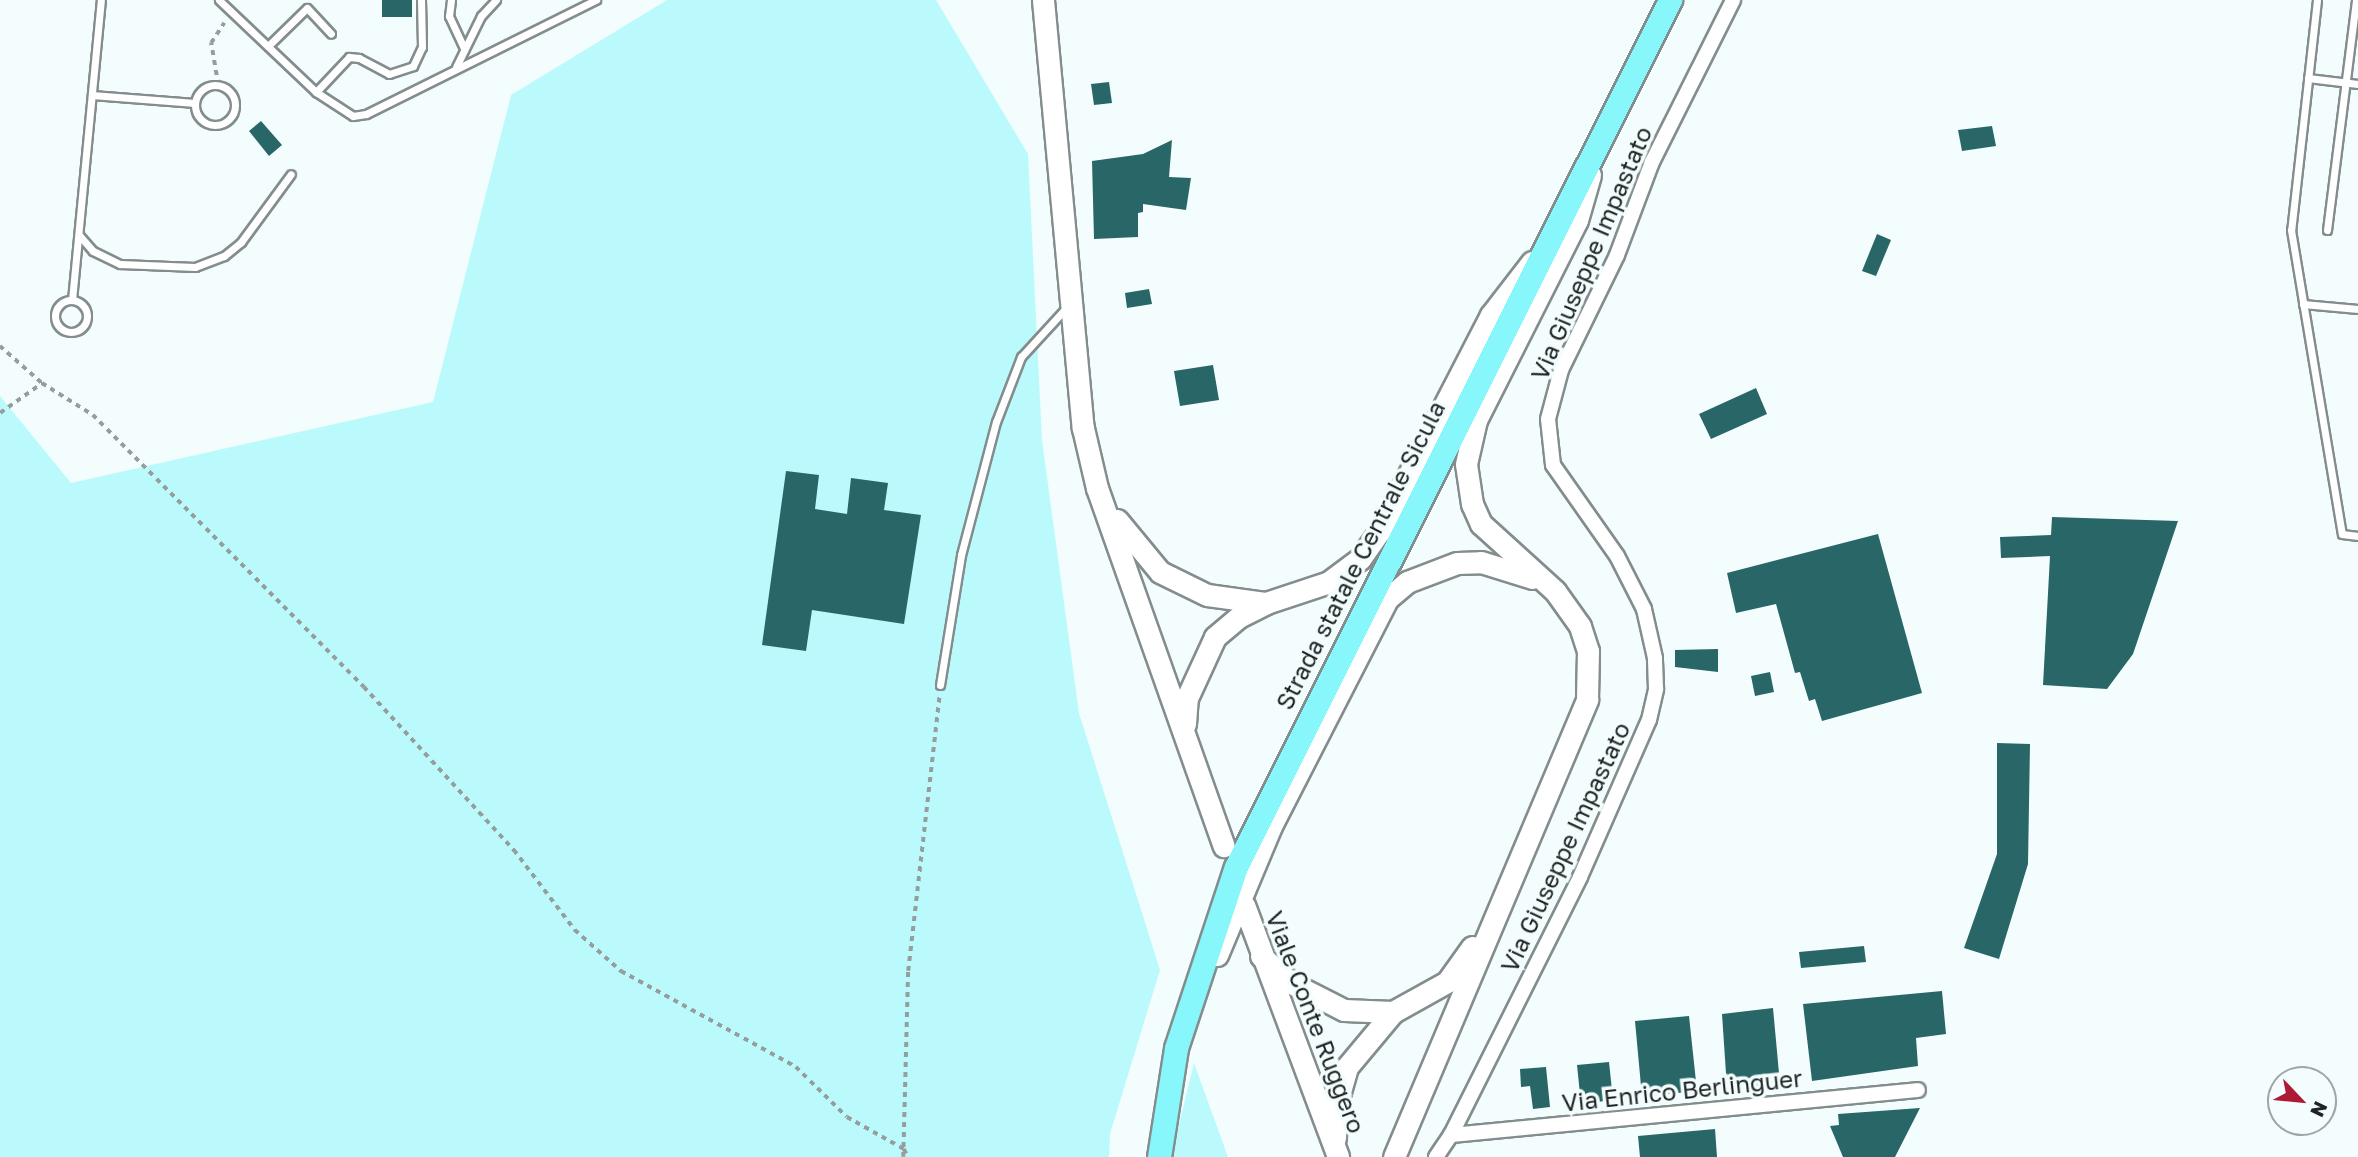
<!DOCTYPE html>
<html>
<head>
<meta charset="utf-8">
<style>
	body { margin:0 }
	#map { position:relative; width:2358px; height:1157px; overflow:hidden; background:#f3fdfd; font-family:"Golos Text",sans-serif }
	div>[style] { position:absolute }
	.green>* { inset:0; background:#bbfafc }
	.building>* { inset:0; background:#296668 }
	.path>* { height:3.5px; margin-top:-1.75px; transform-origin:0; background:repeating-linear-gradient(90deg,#969d9d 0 5px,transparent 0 10px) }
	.roads { filter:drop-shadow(2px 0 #848d8d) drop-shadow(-2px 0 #848d8d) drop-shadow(0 2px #848d8d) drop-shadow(0 -2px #848d8d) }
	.lane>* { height:7px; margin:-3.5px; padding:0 3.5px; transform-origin:3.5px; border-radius:3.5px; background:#fff }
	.lane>.ring { margin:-3.5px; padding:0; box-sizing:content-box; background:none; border:7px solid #fff; border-radius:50% }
	.street>* { height:14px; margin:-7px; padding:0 7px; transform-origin:7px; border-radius:7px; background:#fff }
	.secondary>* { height:21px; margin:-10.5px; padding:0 10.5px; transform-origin:10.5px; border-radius:10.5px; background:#fff }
	.primary>* { height:23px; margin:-11.5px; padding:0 11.5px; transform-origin:11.5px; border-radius:11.5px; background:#88f7fb }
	span { translate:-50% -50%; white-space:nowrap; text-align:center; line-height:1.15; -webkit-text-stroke:7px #f3fdfd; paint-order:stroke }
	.street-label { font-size:24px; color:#1f2323 }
	.north { position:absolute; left:2267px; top:1066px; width:70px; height:70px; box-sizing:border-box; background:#f3fdfd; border:2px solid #9ea6a6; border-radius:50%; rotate:116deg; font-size:19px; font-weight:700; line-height:28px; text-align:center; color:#1f2323 }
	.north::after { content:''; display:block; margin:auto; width:24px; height:32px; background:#ae1a35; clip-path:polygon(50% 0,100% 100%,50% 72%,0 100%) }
</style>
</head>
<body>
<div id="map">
	<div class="green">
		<div style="clip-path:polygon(667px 0,936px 0,1028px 154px,1042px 440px,1079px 713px,1160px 970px,1110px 1134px,1109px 1157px,0 1157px,0 396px,71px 483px,433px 402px,511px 95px)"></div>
		<div style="clip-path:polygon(1194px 1063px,1228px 1157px,1171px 1157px)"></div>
	</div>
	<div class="building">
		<div style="clip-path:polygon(382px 0,412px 0,412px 17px,382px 17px)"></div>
		<div style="clip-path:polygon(1109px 82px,1112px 103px,1094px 105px,1091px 84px)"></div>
		<div style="clip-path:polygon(261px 121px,282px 145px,269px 156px,249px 131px)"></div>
		<div style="clip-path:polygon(1992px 126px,1996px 146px,1962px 151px,1958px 130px)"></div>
		<div style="clip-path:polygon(1172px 140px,1169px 177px,1191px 178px,1186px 210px,1143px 204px,1143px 212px,1138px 213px,1138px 237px,1094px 239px,1092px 161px,1143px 154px)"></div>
		<div style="clip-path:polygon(1877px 234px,1891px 240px,1876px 276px,1862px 271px)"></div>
		<div style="clip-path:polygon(1149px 289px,1152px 304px,1127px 308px,1125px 293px)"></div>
		<div style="clip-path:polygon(1213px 365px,1219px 400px,1180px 406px,1174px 371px)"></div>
		<div style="clip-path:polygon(1756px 388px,1767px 414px,1711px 439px,1699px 414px)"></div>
		<div style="clip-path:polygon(786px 471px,819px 475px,815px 509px,847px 514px,851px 478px,888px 483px,884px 510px,921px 515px,904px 624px,812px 610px,806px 651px,762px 645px)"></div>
		<div style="clip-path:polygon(2052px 517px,2178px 521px,2133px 654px,2107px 689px,2043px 685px,2050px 556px,2001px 558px,2000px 537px,2051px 535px)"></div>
		<div style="clip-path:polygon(1878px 534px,1922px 693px,1822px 721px,1815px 699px,1809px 701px,1800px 672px,1795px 673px,1776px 604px,1736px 613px,1727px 573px)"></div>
		<div style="clip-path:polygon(1718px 649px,1718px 672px,1675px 667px,1675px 650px)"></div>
		<div style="clip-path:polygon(1770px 672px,1774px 692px,1755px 696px,1751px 676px)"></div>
		<div style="clip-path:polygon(1997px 743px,2030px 744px,2028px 864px,1999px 959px,1964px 948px,1997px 854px)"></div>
		<div style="clip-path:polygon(1864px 946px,1866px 962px,1801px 968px,1799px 952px)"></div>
		<div style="clip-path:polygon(1942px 991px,1946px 1034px,1916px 1038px,1918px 1066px,1812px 1081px,1803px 1004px)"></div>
		<div style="clip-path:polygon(1773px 1008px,1780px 1084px,1727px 1088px,1722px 1014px)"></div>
		<div style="clip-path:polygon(1689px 1016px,1697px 1091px,1642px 1097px,1635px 1021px)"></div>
		<div style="clip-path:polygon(1609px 1062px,1613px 1100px,1581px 1104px,1577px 1065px)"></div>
		<div style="clip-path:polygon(1546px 1067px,1550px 1107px,1533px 1109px,1530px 1086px,1521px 1087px,1520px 1069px)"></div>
		<div style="clip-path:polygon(1920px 1108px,1895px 1157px,1843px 1157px,1830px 1126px,1839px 1125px,1838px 1114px)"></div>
		<div style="clip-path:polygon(1715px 1129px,1717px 1157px,1640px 1157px,1638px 1136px)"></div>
	</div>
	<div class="path">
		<div style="left:218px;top:85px;width:43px;rotate:-99.5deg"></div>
		<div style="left:211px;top:43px;width:24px;rotate:-57deg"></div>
		<div style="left:0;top:346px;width:56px;rotate:41.4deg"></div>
		<div style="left:42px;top:383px;width:60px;rotate:32.1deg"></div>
		<div style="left:93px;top:415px;width:384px;rotate:45.1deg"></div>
		<div style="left:364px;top:687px;width:222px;rotate:47.4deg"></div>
		<div style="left:514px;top:850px;width:101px;rotate:52.7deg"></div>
		<div style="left:575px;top:930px;width:62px;rotate:41.7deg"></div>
		<div style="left:621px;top:971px;width:200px;rotate:28.7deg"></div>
		<div style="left:796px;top:1067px;width:71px;rotate:44.4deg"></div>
		<div style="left:847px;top:1117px;width:65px;rotate:29.3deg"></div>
		<div style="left:904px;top:1149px;width:9px;rotate:63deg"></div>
		<div style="left:0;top:413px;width:52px;rotate:-35.5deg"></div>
		<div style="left:903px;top:1157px;width:186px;rotate:-88.5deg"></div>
		<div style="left:908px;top:971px;width:276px;rotate:-83.5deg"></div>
	</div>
	<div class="roads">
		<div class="lane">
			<div style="left:219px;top:0;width:134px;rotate:43.5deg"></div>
			<div style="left:316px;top:92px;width:44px;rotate:33deg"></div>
			<div style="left:353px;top:116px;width:13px;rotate:-9deg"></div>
			<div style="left:366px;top:114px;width:257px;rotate:-26.4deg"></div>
			<div style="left:451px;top:0;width:16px;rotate:97deg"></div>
			<div style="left:449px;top:16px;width:35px;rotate:65deg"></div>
			<div style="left:2317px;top:0;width:231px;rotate:96.4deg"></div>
			<div style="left:2291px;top:230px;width:308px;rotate:80.5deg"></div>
			<div style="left:2342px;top:534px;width:16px;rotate:7deg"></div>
			<div style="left:268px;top:46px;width:54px;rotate:-44.3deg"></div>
			<div style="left:307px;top:8px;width:35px;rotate:47deg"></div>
			<div style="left:456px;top:67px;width:57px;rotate:-63.9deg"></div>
			<div style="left:481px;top:16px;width:22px;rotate:-47deg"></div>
			<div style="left:2308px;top:78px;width:50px;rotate:6.8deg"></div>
			<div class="ring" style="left:195px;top:85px;width:33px;height:33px"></div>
			<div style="left:316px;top:92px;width:48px;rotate:-46.7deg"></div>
			<div style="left:349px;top:57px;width:10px;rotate:6deg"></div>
			<div style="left:359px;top:58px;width:34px;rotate:28deg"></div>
			<div style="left:389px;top:74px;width:25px;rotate:-18deg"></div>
			<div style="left:413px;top:66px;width:21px;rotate:-65deg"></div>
			<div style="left:422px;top:47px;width:47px;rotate:-91.2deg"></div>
			<div style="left:92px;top:95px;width:103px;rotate:4.4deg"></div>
			<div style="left:2327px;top:230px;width:232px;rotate:-82.8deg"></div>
			<div style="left:79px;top:235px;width:21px;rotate:49deg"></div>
			<div style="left:93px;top:251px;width:30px;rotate:26deg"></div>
			<div style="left:120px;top:264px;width:75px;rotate:2.3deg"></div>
			<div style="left:195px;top:267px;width:31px;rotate:-21deg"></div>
			<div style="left:224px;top:256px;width:22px;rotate:-39deg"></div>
			<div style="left:241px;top:242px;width:84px;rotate:-53.7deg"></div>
			<div class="ring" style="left:55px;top:300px;width:25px;height:25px"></div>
			<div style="left:72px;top:300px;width:301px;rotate:-84.5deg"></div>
			<div style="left:2303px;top:304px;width:55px;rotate:5.2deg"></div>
			<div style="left:940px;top:685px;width:132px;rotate:-80.8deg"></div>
			<div style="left:961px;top:555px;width:138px;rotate:-75.3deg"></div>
			<div style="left:996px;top:422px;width:70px;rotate:-69deg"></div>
			<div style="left:1021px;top:357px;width:67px;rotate:-47.4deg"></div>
		</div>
		<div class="street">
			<div style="left:1451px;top:1135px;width:469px;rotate:-5.5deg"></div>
			<div style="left:1436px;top:1157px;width:27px;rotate:-56deg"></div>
			<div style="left:1451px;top:1135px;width:288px;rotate:-63.4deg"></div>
			<div style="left:1580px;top:877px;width:171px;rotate:-66.3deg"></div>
			<div style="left:1649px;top:720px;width:32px;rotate:-77deg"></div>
			<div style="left:1656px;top:689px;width:31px;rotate:-92deg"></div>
			<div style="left:1655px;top:658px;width:50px;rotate:-102.7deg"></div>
			<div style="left:1644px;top:609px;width:59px;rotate:-117deg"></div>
			<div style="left:1617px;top:556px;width:111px;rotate:-125.1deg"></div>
			<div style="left:1553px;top:465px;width:46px;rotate:-96.2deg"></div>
			<div style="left:1548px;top:419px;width:51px;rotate:-75.1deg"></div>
			<div style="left:1561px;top:370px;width:128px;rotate:-64deg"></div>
			<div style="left:1617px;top:255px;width:99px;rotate:-69.4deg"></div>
			<div style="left:1652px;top:162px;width:181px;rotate:-63.4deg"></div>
		</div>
		<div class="secondary">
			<div style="left:1043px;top:0;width:430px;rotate:84.7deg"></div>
			<div style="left:1083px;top:428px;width:62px;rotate:76.9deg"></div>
			<div style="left:1097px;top:488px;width:380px;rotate:70.5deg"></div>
			<div style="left:1117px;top:520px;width:67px;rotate:50.4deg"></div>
			<div style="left:1160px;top:572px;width:52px;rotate:26.1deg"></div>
			<div style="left:1207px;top:595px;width:60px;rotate:7.7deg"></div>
			<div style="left:1266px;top:603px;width:66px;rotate:-18.4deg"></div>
			<div style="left:1329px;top:582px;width:39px;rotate:-37deg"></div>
			<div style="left:1360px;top:559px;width:33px;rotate:-55deg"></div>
			<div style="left:1379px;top:532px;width:244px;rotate:-62.7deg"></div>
			<div style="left:1491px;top:315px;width:67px;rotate:-52.3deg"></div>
			<div style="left:1185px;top:724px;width:26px;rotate:-86deg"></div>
			<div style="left:1187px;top:698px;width:67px;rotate:-65.3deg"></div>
			<div style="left:1215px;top:637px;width:31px;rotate:-40deg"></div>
			<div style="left:1239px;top:617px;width:29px;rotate:-27deg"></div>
			<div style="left:1244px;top:905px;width:269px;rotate:69.5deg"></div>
			<div style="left:1217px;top:955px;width:140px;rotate:-67.3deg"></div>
			<div style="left:1271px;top:826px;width:255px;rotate:-62.9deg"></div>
			<div style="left:1387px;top:599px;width:26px;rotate:-40deg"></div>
			<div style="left:1407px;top:582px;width:53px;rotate:-20.8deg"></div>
			<div style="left:1457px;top:563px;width:24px;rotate:-2deg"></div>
			<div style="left:1481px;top:562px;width:53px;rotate:17.4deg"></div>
			<div style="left:1261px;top:956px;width:40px;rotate:42deg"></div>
			<div style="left:1291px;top:983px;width:59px;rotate:27deg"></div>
			<div style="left:1344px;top:1010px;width:49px;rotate:2.3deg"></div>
			<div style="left:1393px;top:1012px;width:62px;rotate:-29.1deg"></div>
			<div style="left:1447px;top:982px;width:43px;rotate:-54.5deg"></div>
			<div style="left:1335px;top:1138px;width:32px;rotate:-88deg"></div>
			<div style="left:1336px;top:1106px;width:41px;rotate:-74.2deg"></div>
			<div style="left:1347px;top:1067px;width:72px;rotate:-50.1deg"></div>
			<div style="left:1394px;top:1157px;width:497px;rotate:-67.1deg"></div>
			<div style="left:1587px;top:699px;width:48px;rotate:-88.8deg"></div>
			<div style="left:1588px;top:651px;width:26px;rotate:-108deg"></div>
			<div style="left:1580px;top:626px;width:43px;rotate:-125.5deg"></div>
			<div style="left:1555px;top:591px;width:100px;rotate:-137.8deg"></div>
			<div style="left:1481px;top:524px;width:22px;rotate:-114deg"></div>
			<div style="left:1472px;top:504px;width:40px;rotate:-98.5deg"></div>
			<div style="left:1466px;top:464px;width:45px;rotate:-77.2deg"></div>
			<div style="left:1476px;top:420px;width:224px;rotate:-63.2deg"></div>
			<div style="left:1577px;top:220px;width:47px;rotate:-73.9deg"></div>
		</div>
		<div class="primary">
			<div style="left:1159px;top:1157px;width:110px;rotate:-81.1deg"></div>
			<div style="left:1176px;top:1048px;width:191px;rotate:-71.7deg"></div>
			<div style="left:1236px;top:867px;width:970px;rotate:-63.41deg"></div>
		</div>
	</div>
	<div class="street-label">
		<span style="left:1591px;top:253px;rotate:-67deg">Via Giuseppe Impastato</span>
		<span style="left:1360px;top:555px;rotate:-63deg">Strada statale Centrale Sicula</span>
		<span style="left:1565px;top:847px;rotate:-65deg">Via Giuseppe Impastato</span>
		<span style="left:1316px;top:1022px;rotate:69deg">Viale Conte Ruggero</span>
		<span style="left:1682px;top:1090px;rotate:-6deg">Via Enrico Berlinguer</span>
	</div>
	<div class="north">N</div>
</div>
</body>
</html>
